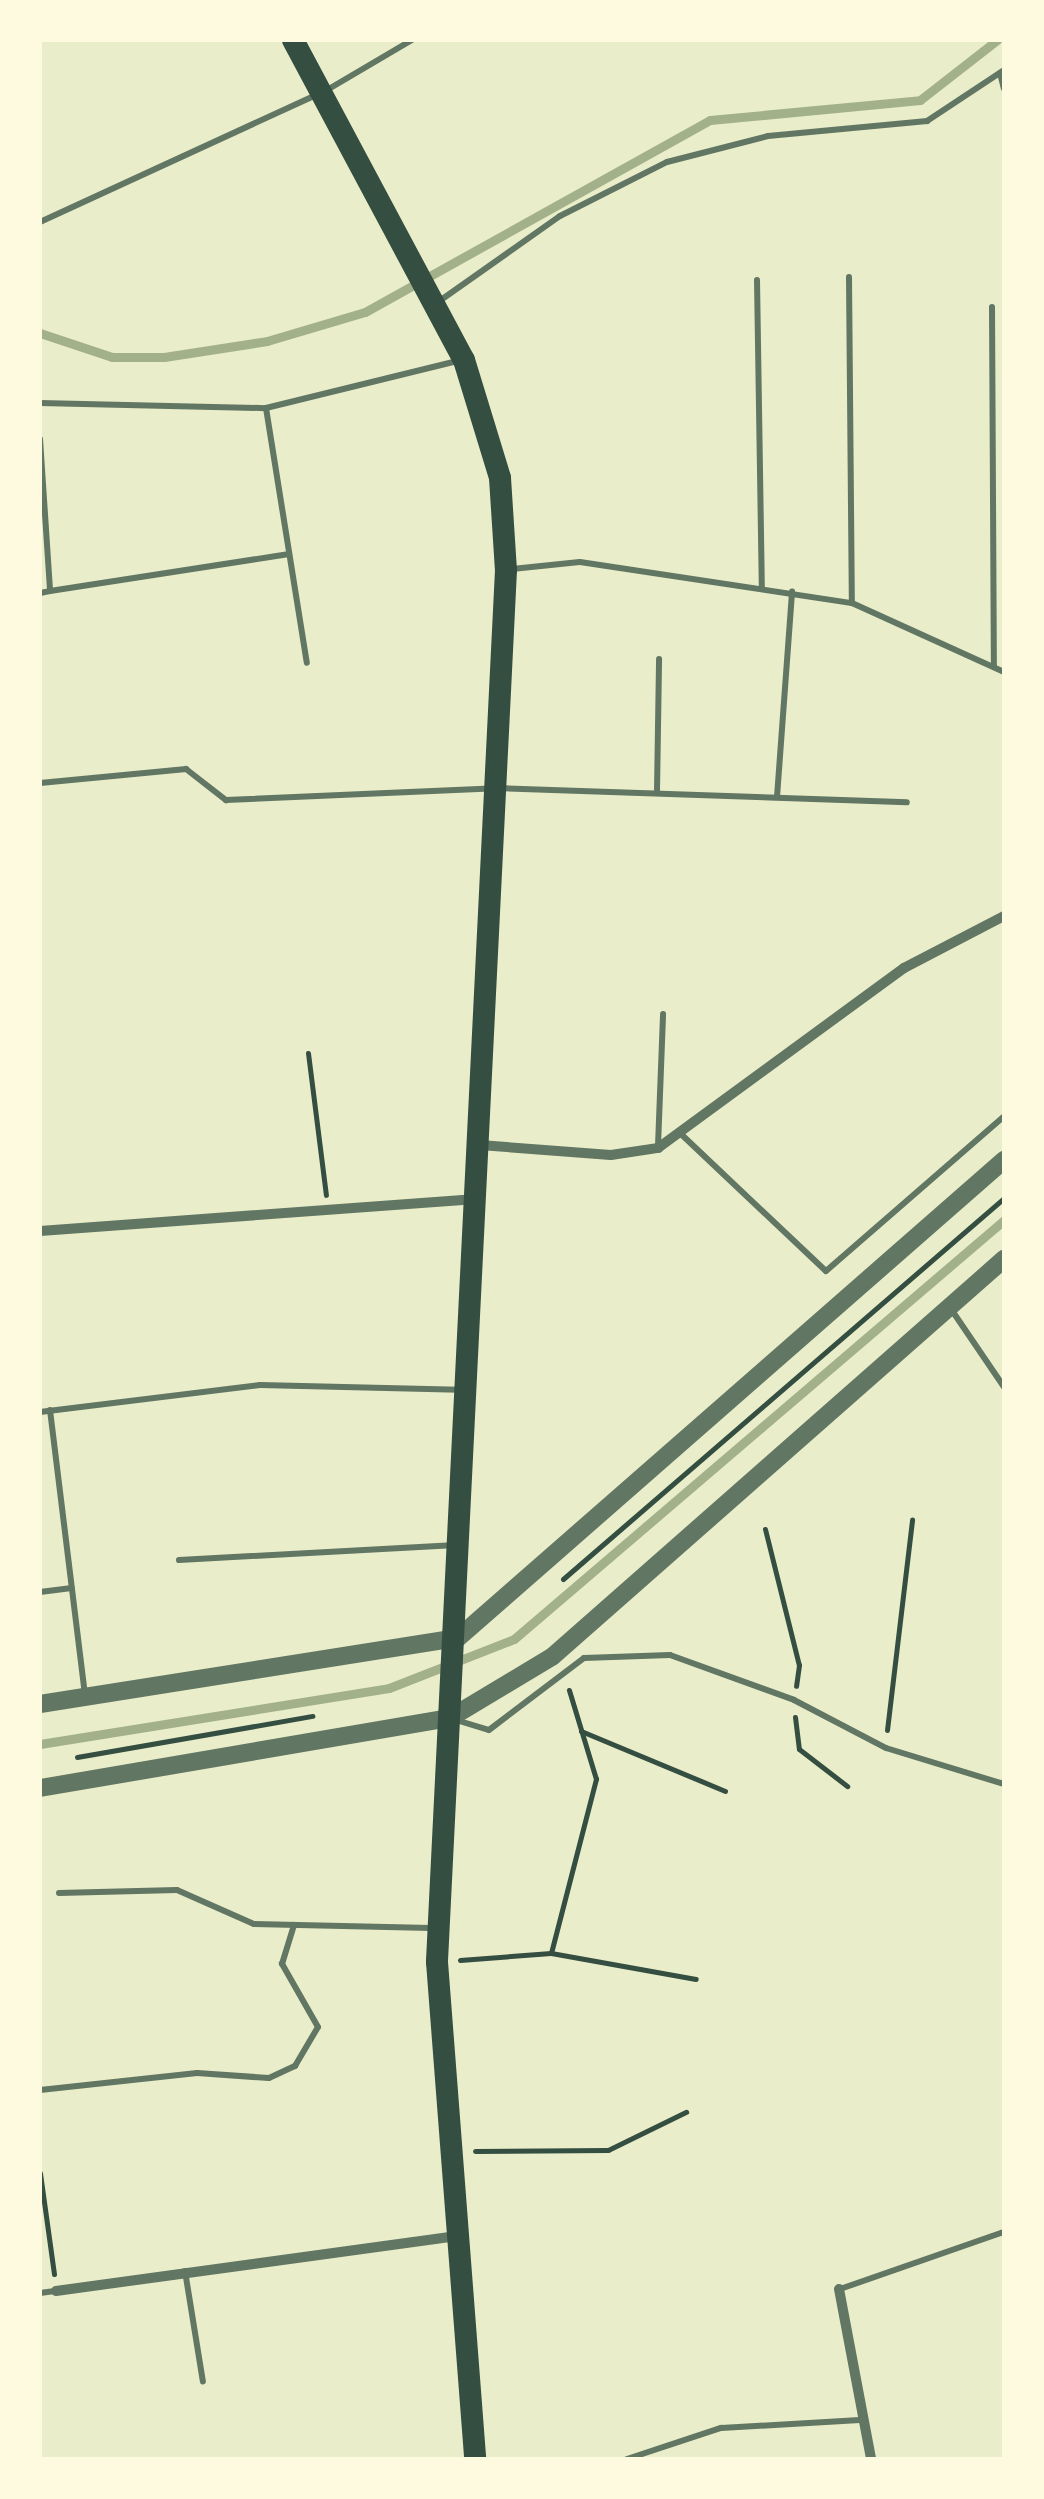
<!DOCTYPE html>
<html>
<head>
<meta charset="utf-8">
<style>
	body { margin:0 }
	#map { position:relative; width:1044px; height:2499px; overflow:hidden; background:#e9edc9; font-family:Mulish,sans-serif }
	div>[style] { position:absolute }
	.stream>* { height:9px; margin:-4.5px; padding:0 4.5px; transform-origin:4.5px; border-radius:4.5px; background:#a3b18a }
	.path>* { height:5px; margin:-2.5px; padding:0 2.5px; transform-origin:2.5px; border-radius:2.5px; background:#344e41 }
	.service>* { height:6px; margin:-3px; padding:0 3px; transform-origin:3px; border-radius:3px; background:#617663 }
	.minor>* { height:10px; margin:-5px; padding:0 5px; transform-origin:5px; border-radius:5px; background:#617663 }
	.tertiary>* { height:18px; margin:-9px; padding:0 9px; transform-origin:9px; border-radius:9px; background:#617663 }
	.primary>* { height:22px; margin:-11px; padding:0 11px; transform-origin:11px; border-radius:11px; background:#344e41 }
	span { translate:-50% -50%; white-space:nowrap; text-align:center; line-height:1.15; -webkit-text-stroke:10px #fefae0; paint-order:stroke }
	.frame { position:absolute; inset:0; border:42px solid #fefae0; pointer-events:none }
</style>
</head>
<body>
<div id="map">
	<div class="stream">
		<div style="left:40px;top:333px;width:76px;rotate:18.4deg"></div>
		<div style="left:112px;top:357px;width:52px"></div>
		<div style="left:164px;top:357px;width:104px;rotate:-8.8deg"></div>
		<div style="left:267px;top:341px;width:102px;rotate:-16.5deg"></div>
		<div style="left:365px;top:312px;width:395px;rotate:-29.1deg"></div>
		<div style="left:710px;top:120px;width:211px;rotate:-5.4deg"></div>
		<div style="left:920px;top:100px;width:98px;rotate:-37.9deg"></div>
		<div style="left:40px;top:1744px;width:353px;rotate:-9.1deg"></div>
		<div style="left:389px;top:1688px;width:134px;rotate:-21.4deg"></div>
		<div style="left:514px;top:1639px;width:645px;rotate:-40.53deg"></div>
	</div>
	<div class="path">
		<div style="left:308px;top:1053px;width:143px;rotate:82.8deg"></div>
		<div style="left:765px;top:1529px;width:140px;rotate:76deg"></div>
		<div style="left:799px;top:1665px;width:21px;rotate:98deg"></div>
		<div style="left:563px;top:1579px;width:583px;rotate:-40.83deg"></div>
		<div style="left:795px;top:1717px;width:32px;rotate:83deg"></div>
		<div style="left:799px;top:1749px;width:61px;rotate:37.6deg"></div>
		<div style="left:887px;top:1730px;width:212px;rotate:-83.2deg"></div>
		<div style="left:581px;top:1731px;width:156px;rotate:22.6deg"></div>
		<div style="left:77px;top:1757px;width:239px;rotate:-9.9deg"></div>
		<div style="left:551px;top:1953px;width:147px;rotate:10.2deg"></div>
		<div style="left:460px;top:1960px;width:91px;rotate:-4.4deg"></div>
		<div style="left:551px;top:1953px;width:180px;rotate:-75.5deg"></div>
		<div style="left:596px;top:1779px;width:93px;rotate:-106.9deg"></div>
		<div style="left:475px;top:2151px;width:133px;rotate:-0.4deg"></div>
		<div style="left:608px;top:2150px;width:87px;rotate:-26deg"></div>
		<div style="left:40px;top:2173px;width:102px;rotate:82.1deg"></div>
	</div>
	<div class="service">
		<div style="left:1000px;top:73px;width:16px;rotate:76deg"></div>
		<div style="left:327px;top:90px;width:99px;rotate:-30.5deg"></div>
		<div style="left:40px;top:222px;width:304px;rotate:-24.7deg"></div>
		<div style="left:849px;top:277px;width:326px;rotate:89.5deg"></div>
		<div style="left:757px;top:280px;width:308px;rotate:89.1deg"></div>
		<div style="left:438px;top:302px;width:149px;rotate:-35.2deg"></div>
		<div style="left:560px;top:216px;width:120px;rotate:-26.8deg"></div>
		<div style="left:667px;top:162px;width:104px;rotate:-14.4deg"></div>
		<div style="left:768px;top:136px;width:160px;rotate:-5.4deg"></div>
		<div style="left:927px;top:121px;width:92px;rotate:-33.5deg"></div>
		<div style="left:992px;top:307px;width:359px;rotate:89.7deg"></div>
		<div style="left:40px;top:403px;width:226px;rotate:1.3deg"></div>
		<div style="left:266px;top:408px;width:198px;rotate:-13.8deg"></div>
		<div style="left:266px;top:408px;width:258px;rotate:80.9deg"></div>
		<div style="left:40px;top:439px;width:152px;rotate:86.2deg"></div>
		<div style="left:50px;top:591px;width:242px;rotate:-8.8deg"></div>
		<div style="left:512px;top:569px;width:68px;rotate:-5.9deg"></div>
		<div style="left:580px;top:562px;width:275px;rotate:8.6deg"></div>
		<div style="left:852px;top:603px;width:167px;rotate:24.4deg"></div>
		<div style="left:40px;top:593px;width:10px;rotate:-11deg"></div>
		<div style="left:40px;top:783px;width:147px;rotate:-5.5deg"></div>
		<div style="left:186px;top:769px;width:51px;rotate:37.8deg"></div>
		<div style="left:226px;top:800px;width:270px;rotate:-2.5deg"></div>
		<div style="left:496px;top:788px;width:411px;rotate:2deg"></div>
		<div style="left:657px;top:791px;width:132px;rotate:-89.1deg"></div>
		<div style="left:777px;top:797px;width:206px;rotate:-85.8deg"></div>
		<div style="left:682px;top:1135px;width:198px;rotate:43.4deg"></div>
		<div style="left:826px;top:1271px;width:236px;rotate:-41deg"></div>
		<div style="left:658px;top:1146px;width:132px;rotate:-87.8deg"></div>
		<div style="left:951px;top:1309px;width:94px;rotate:55.8deg"></div>
		<div style="left:50px;top:1410px;width:289px;rotate:83deg"></div>
		<div style="left:40px;top:1412px;width:222px;rotate:-7deg"></div>
		<div style="left:260px;top:1385px;width:199px;rotate:1.4deg"></div>
		<div style="left:179px;top:1560px;width:273px;rotate:-3.1deg"></div>
		<div style="left:40px;top:1592px;width:32px;rotate:-7deg"></div>
		<div style="left:456px;top:1720px;width:34px;rotate:17deg"></div>
		<div style="left:489px;top:1730px;width:119px;rotate:-37.2deg"></div>
		<div style="left:584px;top:1658px;width:86px;rotate:-2deg"></div>
		<div style="left:670px;top:1655px;width:132px;rotate:19.9deg"></div>
		<div style="left:794px;top:1700px;width:104px;rotate:27.6deg"></div>
		<div style="left:886px;top:1748px;width:123px;rotate:17deg"></div>
		<div style="left:59px;top:1893px;width:118px;rotate:-1.5deg"></div>
		<div style="left:177px;top:1890px;width:84px;rotate:23.8deg"></div>
		<div style="left:254px;top:1924px;width:177px;rotate:1.3deg"></div>
		<div style="left:40px;top:2090px;width:158px;rotate:-6.2deg"></div>
		<div style="left:197px;top:2073px;width:72px;rotate:4deg"></div>
		<div style="left:269px;top:2078px;width:29px;rotate:-25deg"></div>
		<div style="left:295px;top:2066px;width:45px;rotate:-59.5deg"></div>
		<div style="left:318px;top:2027px;width:73px;rotate:-119.7deg"></div>
		<div style="left:282px;top:1964px;width:41px;rotate:-72.9deg"></div>
		<div style="left:185px;top:2271px;width:112px;rotate:80.8deg"></div>
		<div style="left:840px;top:2289px;width:174px;rotate:-19.2deg"></div>
		<div style="left:40px;top:2293px;width:15px;rotate:-8deg"></div>
		<div style="left:627px;top:2459px;width:99px;rotate:-18.3deg"></div>
		<div style="left:721px;top:2428px;width:139px;rotate:-3.3deg"></div>
	</div>
	<div class="minor">
		<div style="left:480px;top:1145px;width:131px;rotate:4.4deg"></div>
		<div style="left:611px;top:1155px;width:48px;rotate:-8.5deg"></div>
		<div style="left:658px;top:1148px;width:305px;rotate:-36.2deg"></div>
		<div style="left:904px;top:968px;width:113px;rotate:-27.5deg"></div>
		<div style="left:40px;top:1231px;width:434px;rotate:-4.2deg"></div>
		<div style="left:839px;top:2289px;width:173px;rotate:79.3deg"></div>
		<div style="left:56px;top:2291px;width:403px;rotate:-7.8deg"></div>
	</div>
	<div class="tertiary">
		<div style="left:40px;top:1704px;width:423px;rotate:-9deg"></div>
		<div style="left:458px;top:1638px;width:726px;rotate:-41.2deg"></div>
		<div style="left:40px;top:1788px;width:416px;rotate:-9.7deg"></div>
		<div style="left:450px;top:1718px;width:120px;rotate:-31deg"></div>
		<div style="left:553px;top:1656px;width:601px;rotate:-41.36deg"></div>
	</div>
	<div class="primary">
		<div style="left:293px;top:40px;width:363px;rotate:61.9deg"></div>
		<div style="left:464px;top:360px;width:123px;rotate:73deg"></div>
		<div style="left:500px;top:478px;width:92px;rotate:86.3deg"></div>
		<div style="left:506px;top:570px;width:1394px;rotate:92.84deg"></div>
		<div style="left:437px;top:1962px;width:498px;rotate:85.6deg"></div>
	</div>
	<div class="frame"></div>
</div>
</body>
</html>
